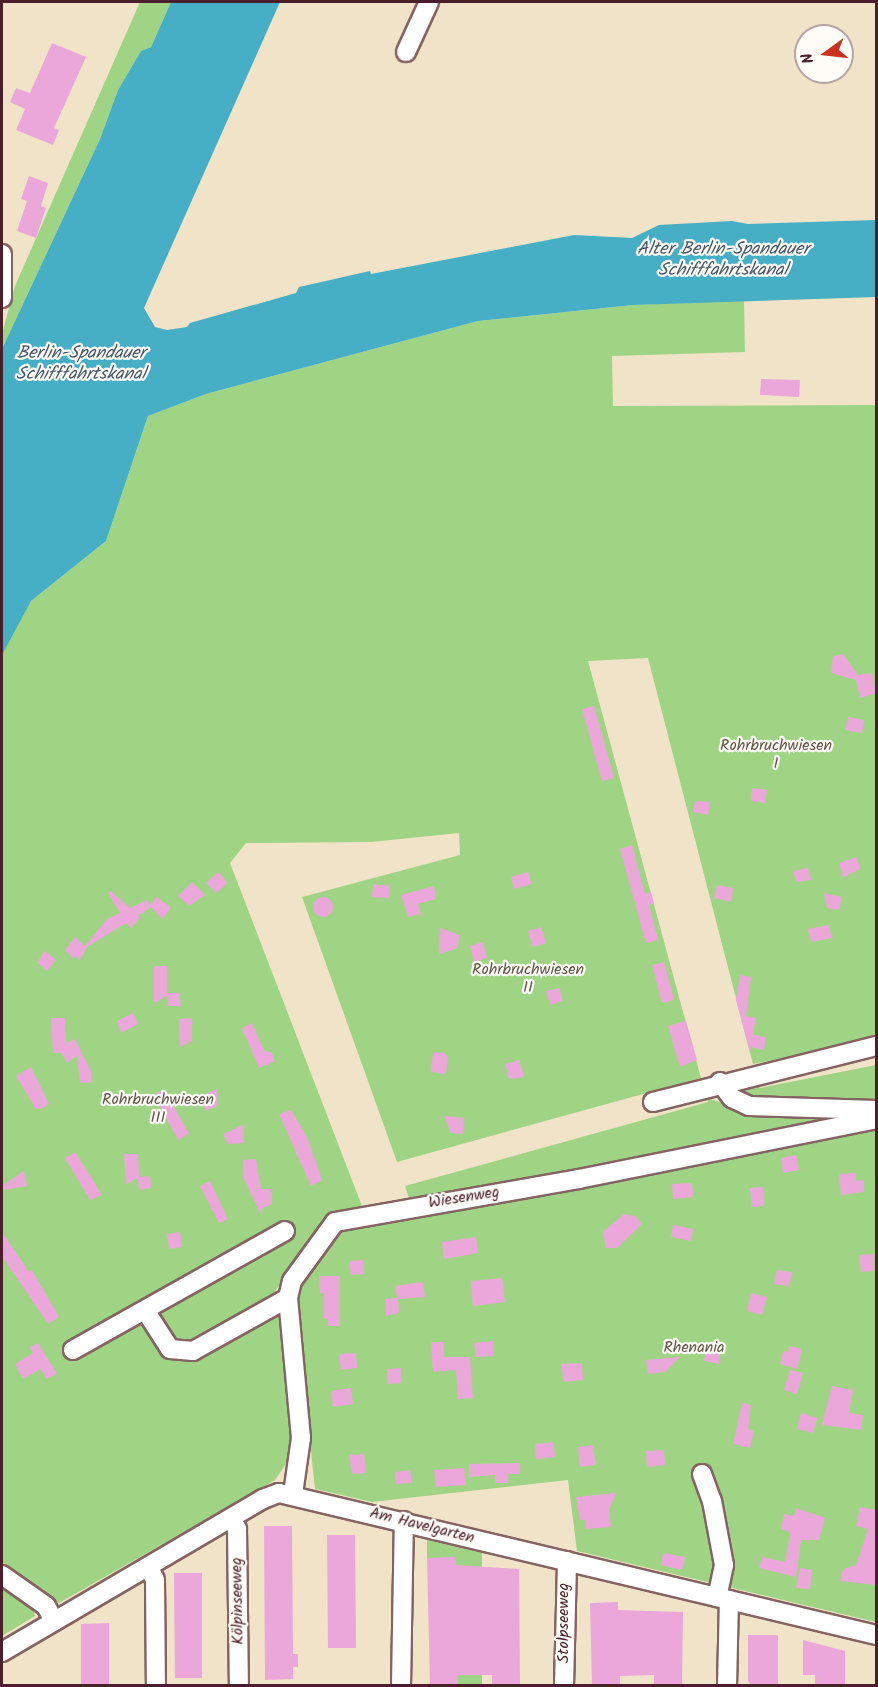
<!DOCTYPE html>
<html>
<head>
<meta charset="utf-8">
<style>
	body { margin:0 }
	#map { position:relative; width:878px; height:1687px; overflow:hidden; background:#f1e3c7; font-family:Kalam,sans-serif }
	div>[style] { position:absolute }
	.green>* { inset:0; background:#a0d485 }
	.water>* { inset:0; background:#46afc5 }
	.building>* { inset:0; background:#eba7d9 }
	.round { border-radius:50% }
	.roads { filter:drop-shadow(2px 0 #846462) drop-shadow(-2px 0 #846462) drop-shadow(0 2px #846462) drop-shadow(0 -2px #846462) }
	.minor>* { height:18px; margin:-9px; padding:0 9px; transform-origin:9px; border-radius:9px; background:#fff }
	span { translate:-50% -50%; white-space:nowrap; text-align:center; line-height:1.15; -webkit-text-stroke:4.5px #fdfcf7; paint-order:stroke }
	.park-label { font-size:16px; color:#645546 }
	.street-label { font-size:16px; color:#4a1f2b }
	.water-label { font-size:18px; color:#485969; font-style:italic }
	.frame { position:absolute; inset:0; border:3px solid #4a1f2b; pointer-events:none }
	.north { position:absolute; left:794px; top:24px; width:60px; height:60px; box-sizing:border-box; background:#fdfcf7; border:2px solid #b5a4a5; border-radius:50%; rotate:255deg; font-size:16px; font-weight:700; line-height:24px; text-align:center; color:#4a1f2b }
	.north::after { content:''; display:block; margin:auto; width:21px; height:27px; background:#c8321e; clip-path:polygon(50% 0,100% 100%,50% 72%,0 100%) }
</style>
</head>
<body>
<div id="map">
	<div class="green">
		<div style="clip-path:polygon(140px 2px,171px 2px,151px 47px,141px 51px,118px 90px,100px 139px,2px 349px,2px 334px,15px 286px)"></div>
		<div style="clip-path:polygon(744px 300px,745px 352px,612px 356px,613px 406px,876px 405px,876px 1039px,753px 1064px,648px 658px,588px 661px,701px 1078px,397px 1162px,302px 897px,460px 855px,459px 833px,371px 842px,246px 843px,230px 863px,362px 1206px,329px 1213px,274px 1293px,282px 1307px,296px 1449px,275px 1480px,59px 1603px,2px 1565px,2px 655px,10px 636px,31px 601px,106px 541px,148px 416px,206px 394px,478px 321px,633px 305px)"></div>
		<div style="clip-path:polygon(876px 1065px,876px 1104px,743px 1097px,741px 1092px,758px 1083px,760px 1088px)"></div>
		<div style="clip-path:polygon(707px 1098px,747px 1111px,835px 1115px,837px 1120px,834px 1124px,410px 1201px,405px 1186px,708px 1102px)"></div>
		<div style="clip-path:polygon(876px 1130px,876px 1622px,577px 1551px,568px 1480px,372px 1502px,315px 1489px,295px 1301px,297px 1287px,337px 1227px)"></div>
		<div style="clip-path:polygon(427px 1540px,482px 1553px,482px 1685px,458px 1685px,455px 1558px,427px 1558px)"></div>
		<div style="clip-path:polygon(2px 1582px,31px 1603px,35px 1616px,2px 1636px)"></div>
	</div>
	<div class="water">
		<div style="clip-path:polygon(171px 2px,280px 2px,144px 308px,155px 327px,167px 330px,187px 327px,190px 323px,296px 293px,299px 287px,370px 271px,371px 274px,574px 235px,632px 238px,659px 225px,732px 221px,748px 224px,876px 220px,876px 297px,633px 305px,478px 321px,206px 394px,148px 416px,106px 541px,31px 601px,2px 655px,2px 349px,100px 139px,118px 90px,141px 51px,151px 47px)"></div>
	</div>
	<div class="building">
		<div style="clip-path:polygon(52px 43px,86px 57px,54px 128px,59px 130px,53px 145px,16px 130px,25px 109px,10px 102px,16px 88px,30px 93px)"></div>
		<div style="clip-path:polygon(29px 176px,48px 183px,41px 206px,46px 208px,36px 238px,17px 231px,27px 201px,21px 199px)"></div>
		<div style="clip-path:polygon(761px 379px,800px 380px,799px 397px,760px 395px)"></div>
		<div style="clip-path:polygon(843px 654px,858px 675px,872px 673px,876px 693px,860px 698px,856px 680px,831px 673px,833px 656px)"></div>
		<div style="clip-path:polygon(594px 706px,614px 778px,602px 781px,582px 709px)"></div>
		<div style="clip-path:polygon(848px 717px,864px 720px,862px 733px,845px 730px)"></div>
		<div style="clip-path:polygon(752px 788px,767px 790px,765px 803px,751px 801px)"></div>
		<div style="clip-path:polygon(695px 801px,710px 802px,708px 815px,693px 812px)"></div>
		<div style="clip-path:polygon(632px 845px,645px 894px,651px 892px,654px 903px,649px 905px,658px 940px,646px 943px,620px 849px)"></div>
		<div style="clip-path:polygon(857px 857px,860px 869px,843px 878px,839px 863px)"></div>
		<div style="clip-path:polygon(808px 868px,811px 880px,796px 882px,793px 871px)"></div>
		<div style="clip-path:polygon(218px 872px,228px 883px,216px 893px,206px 883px)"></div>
		<div style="clip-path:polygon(528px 872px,532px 884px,514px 889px,511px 877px)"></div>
		<div style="clip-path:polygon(192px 882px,205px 895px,189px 906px,178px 896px)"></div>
		<div style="clip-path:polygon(373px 884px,390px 886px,389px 898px,372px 897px)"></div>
		<div style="clip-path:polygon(717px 885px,733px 888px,731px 902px,714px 898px)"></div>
		<div style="clip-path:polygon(434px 886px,436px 899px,418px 904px,421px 914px,408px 917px,401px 895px)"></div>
		<div style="clip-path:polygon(111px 891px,130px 908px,147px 900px,150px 905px,157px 897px,171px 908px,162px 919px,151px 907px,138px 916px,140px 918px,131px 928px,126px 923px,87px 947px,80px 960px,75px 956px,73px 959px,65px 950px,75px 937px,85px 946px,107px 919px,120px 913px,108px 893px)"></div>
		<div style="clip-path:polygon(824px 893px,842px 897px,839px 910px,827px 908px)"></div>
		<div class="round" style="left:313px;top:897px;width:20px;height:20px"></div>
		<div style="clip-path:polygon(828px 925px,832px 938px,811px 942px,808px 929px)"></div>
		<div style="clip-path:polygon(541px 927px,546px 943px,533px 947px,528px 931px)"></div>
		<div style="clip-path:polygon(440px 928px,459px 935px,458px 948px,439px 954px)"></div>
		<div style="clip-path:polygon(483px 942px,487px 958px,474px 962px,470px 946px)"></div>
		<div style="clip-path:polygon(45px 951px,56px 960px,47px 971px,37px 962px)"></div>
		<div style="clip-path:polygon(664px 962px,674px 1000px,662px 1003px,652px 965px)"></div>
		<div style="clip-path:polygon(154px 966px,167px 966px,167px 993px,179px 993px,181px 1006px,168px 1006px,167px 996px,154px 1003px)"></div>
		<div style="clip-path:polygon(740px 975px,751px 977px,746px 1016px,756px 1018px,753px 1035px,766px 1037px,764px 1050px,751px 1047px,750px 1053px,736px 1000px)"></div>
		<div style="clip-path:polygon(559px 988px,563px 1001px,550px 1005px,546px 991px)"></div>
		<div style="clip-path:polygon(133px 1013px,138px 1024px,121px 1033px,117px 1021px)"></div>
		<div style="clip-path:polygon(51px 1018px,65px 1018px,66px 1043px,75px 1039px,91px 1071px,92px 1082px,80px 1083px,77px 1055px,67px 1063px,62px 1053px,53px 1053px)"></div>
		<div style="clip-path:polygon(192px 1018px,192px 1041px,180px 1047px,179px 1019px)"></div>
		<div style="clip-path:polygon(686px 1021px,697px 1060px,680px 1067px,668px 1026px)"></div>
		<div style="clip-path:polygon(252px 1023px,264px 1050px,272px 1053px,275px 1061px,259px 1068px,242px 1028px)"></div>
		<div style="clip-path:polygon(433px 1052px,444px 1053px,448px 1057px,446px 1074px,431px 1072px)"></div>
		<div style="clip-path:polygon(519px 1060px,524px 1077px,509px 1079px,505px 1064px)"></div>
		<div style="clip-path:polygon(31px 1067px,49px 1104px,41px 1109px,36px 1109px,16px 1076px)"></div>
		<div style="clip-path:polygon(164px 1089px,189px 1134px,178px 1140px,154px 1095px)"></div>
		<div style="clip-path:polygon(217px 1089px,217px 1106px,206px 1111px,199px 1097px)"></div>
		<div style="clip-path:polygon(291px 1110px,307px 1137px,322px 1180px,311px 1186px,279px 1114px)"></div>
		<div style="clip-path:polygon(444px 1116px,464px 1118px,463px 1134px,451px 1133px)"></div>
		<div style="clip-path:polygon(243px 1125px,244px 1143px,228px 1144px,223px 1134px)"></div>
		<div style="clip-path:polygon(75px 1152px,102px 1195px,90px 1200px,65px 1158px)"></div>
		<div style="clip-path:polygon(124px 1154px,138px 1154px,139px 1177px,150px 1176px,151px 1188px,139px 1190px,138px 1178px,126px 1184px)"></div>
		<div style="clip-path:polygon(796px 1155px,799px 1170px,783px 1173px,781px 1158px)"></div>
		<div style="clip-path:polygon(256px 1159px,261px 1189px,271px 1189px,272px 1195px,272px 1204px,261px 1209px,262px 1217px,244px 1179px,243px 1160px)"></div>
		<div style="clip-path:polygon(24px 1171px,27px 1186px,2px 1190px,2px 1186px)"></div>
		<div style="clip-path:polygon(856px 1173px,856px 1181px,864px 1180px,864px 1192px,841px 1195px,839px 1174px)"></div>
		<div style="clip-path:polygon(210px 1181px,228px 1219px,219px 1223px,200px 1186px)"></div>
		<div style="clip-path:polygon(692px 1183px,693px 1197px,673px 1199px,672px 1184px)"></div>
		<div style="clip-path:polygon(763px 1187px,764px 1206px,752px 1207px,750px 1188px)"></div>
		<div style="clip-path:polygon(624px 1214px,635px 1216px,642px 1224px,617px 1248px,606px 1248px,603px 1232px)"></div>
		<div style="clip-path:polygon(673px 1225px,693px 1229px,691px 1241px,671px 1237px)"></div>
		<div style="clip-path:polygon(2px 1232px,29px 1272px,32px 1270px,59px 1317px,48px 1324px,2px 1256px)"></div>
		<div style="clip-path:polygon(180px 1232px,182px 1247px,169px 1249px,167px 1234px)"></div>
		<div style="clip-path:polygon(476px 1237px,478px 1253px,444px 1259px,442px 1242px)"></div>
		<div style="clip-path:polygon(873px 1254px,874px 1271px,861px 1272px,859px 1255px)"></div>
		<div style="clip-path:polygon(363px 1260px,364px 1274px,351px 1275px,349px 1261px)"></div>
		<div style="clip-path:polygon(777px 1270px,792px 1272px,789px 1286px,774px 1284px)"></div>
		<div style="clip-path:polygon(319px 1276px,340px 1276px,340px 1326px,328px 1326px,328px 1319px,324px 1319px,324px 1293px,320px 1293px)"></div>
		<div style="clip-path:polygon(502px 1278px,505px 1302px,473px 1306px,471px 1281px)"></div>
		<div style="clip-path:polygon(423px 1282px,425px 1297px,398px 1299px,399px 1313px,386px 1316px,385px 1299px,397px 1298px,395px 1286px)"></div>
		<div style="clip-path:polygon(751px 1293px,767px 1297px,762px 1315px,747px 1311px)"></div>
		<div style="clip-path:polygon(493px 1341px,494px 1356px,476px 1357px,474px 1343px)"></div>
		<div style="clip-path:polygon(431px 1342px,443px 1342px,444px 1357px,470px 1357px,473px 1398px,458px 1399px,456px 1370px,433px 1372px)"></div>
		<div style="clip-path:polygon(38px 1343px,57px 1374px,46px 1379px,41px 1369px,23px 1379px,15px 1364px,33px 1353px,30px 1347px)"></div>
		<div style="clip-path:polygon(707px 1343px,720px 1346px,719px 1364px,704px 1361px)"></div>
		<div style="clip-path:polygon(789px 1346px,802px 1349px,797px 1369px,780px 1364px,783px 1351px,788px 1352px)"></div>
		<div style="clip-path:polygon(356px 1353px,357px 1368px,341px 1370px,339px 1354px)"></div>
		<div style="clip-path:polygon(680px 1357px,665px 1372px,648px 1374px,646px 1360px)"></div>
		<div style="clip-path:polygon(582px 1363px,583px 1380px,564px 1382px,561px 1364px)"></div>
		<div style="clip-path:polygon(401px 1368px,402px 1383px,388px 1384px,387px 1369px)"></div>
		<div style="clip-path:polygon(790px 1370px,803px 1373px,797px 1394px,784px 1390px)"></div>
		<div style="clip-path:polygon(832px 1386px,853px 1390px,849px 1413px,863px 1415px,861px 1430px,822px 1425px)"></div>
		<div style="clip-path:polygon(351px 1388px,353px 1404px,333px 1407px,331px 1391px)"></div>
		<div style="clip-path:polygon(742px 1403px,751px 1405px,748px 1429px,754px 1431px,750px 1448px,733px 1444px)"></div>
		<div style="clip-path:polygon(801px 1413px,817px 1418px,813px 1433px,797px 1429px)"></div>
		<div style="clip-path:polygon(553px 1442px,555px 1457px,536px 1459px,535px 1444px)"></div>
		<div style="clip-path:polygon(593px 1445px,596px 1465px,580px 1467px,578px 1447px)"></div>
		<div style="clip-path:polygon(664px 1450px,665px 1465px,647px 1467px,646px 1451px)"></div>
		<div style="clip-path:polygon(364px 1454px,366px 1473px,352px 1474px,349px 1455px)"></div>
		<div style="clip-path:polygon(520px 1463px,520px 1474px,508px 1474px,508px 1483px,495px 1483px,495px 1475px,469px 1477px,469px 1464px)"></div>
		<div style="clip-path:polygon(464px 1468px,466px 1485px,436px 1487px,434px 1470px)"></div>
		<div style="clip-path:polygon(410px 1470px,412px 1483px,396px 1484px,395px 1472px)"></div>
		<div style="clip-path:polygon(616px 1493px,609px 1510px,611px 1527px,586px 1529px,585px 1520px,580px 1520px,576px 1497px)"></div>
		<div style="clip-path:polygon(860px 1507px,876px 1510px,876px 1585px,840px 1581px,843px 1569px,856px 1565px,868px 1529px,856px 1526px)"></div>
		<div style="clip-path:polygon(796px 1508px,825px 1518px,819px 1540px,801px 1540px,796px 1577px,759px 1568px,762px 1557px,785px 1562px,790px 1536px,789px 1531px,781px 1529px,784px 1514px,794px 1516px)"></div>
		<div style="clip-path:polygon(264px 1526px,292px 1526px,293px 1654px,298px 1654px,298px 1667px,293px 1667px,293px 1679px,265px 1680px)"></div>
		<div style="clip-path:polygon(327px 1535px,355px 1535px,356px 1648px,328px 1648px)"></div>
		<div style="clip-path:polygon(663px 1553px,685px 1557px,682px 1570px,661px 1565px)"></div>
		<div style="clip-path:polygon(455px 1557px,455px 1565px,519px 1569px,520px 1686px,492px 1686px,492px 1675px,458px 1675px,458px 1686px,430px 1686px,427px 1558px)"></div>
		<div style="clip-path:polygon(800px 1568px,812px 1570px,810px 1589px,796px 1588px)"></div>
		<div style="clip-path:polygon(174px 1573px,202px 1573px,202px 1678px,175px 1678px)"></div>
		<div style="clip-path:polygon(618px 1602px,618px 1610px,683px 1612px,682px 1686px,654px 1686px,654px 1675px,620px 1676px,620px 1686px,592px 1686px,590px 1603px)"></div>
		<div style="clip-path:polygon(109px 1623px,109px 1686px,81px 1686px,81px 1624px)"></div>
		<div style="clip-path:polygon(748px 1635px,778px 1635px,778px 1686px,752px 1686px,748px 1681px)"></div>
		<div style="clip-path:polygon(803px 1640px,845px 1651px,845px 1686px,815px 1685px,815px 1675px,803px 1675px)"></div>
	</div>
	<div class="roads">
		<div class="minor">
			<div style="left:406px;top:52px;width:55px;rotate:-65.3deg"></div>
			<div style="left:2px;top:254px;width:44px;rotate:90deg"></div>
			<div style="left:720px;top:1082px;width:20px;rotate:53deg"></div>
			<div style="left:732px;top:1098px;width:19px;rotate:25deg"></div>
			<div style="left:749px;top:1106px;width:127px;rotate:1.8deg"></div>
			<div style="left:653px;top:1102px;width:230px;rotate:-14.1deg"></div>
			<div style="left:145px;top:1310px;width:46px;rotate:57.3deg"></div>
			<div style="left:170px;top:1349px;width:23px;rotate:5deg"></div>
			<div style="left:193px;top:1351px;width:109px;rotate:-29.2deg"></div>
			<div style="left:73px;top:1350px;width:243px;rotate:-29.3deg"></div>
			<div style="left:702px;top:1474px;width:29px;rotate:70deg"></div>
			<div style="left:712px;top:1501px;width:65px;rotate:79.4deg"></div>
			<div style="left:724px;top:1565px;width:33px;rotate:102deg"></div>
			<div style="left:293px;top:1494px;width:57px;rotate:-81.9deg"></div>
			<div style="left:301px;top:1438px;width:141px;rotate:-95.3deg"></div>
			<div style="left:288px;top:1298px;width:17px;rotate:-77deg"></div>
			<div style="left:292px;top:1281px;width:73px;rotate:-53.9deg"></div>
			<div style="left:335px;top:1222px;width:248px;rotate:-10deg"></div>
			<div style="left:579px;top:1179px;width:303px;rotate:-11.4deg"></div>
			<div style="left:231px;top:1518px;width:13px;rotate:61deg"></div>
			<div style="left:237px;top:1529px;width:157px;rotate:89.3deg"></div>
			<div style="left:149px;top:1568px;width:13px;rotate:63deg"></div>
			<div style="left:155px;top:1580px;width:106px;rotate:89.5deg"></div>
			<div style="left:2px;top:1575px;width:54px;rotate:35.2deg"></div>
			<div style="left:46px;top:1606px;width:17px;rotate:62deg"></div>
			<div style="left:2px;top:1652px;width:303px;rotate:-30.4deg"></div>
			<div style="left:263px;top:1499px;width:17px;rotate:-21deg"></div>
			<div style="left:279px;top:1493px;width:614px;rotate:13.38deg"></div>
			<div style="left:401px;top:1686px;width:165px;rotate:-89deg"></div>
			<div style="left:564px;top:1686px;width:125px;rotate:-88.6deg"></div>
			<div style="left:727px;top:1686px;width:86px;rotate:-88.7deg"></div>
		</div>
	</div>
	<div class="park-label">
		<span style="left:776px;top:755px">Rohrbruchwiesen<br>I</span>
		<span style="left:528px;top:979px">Rohrbruchwiesen<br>II</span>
		<span style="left:158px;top:1109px">Rohrbruchwiesen<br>III</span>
		<span style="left:694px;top:1348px">Rhenania</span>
	</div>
	<div class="street-label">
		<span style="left:464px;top:1198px;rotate:-9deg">Wiesenweg</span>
		<span style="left:422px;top:1526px;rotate:14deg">Am Havelgarten</span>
		<span style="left:238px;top:1601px;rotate:-91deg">Kölpinseeweg</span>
		<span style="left:564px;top:1623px;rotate:-90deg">Stolpseeweg</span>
	</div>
	<div class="water-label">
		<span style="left:723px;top:261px">Alter Berlin-Spandauer<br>Schifffahrtskanal</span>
		<span style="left:81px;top:365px">Berlin-Spandauer<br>Schifffahrtskanal</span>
	</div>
	<div class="frame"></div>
	<div class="north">N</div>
</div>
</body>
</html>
